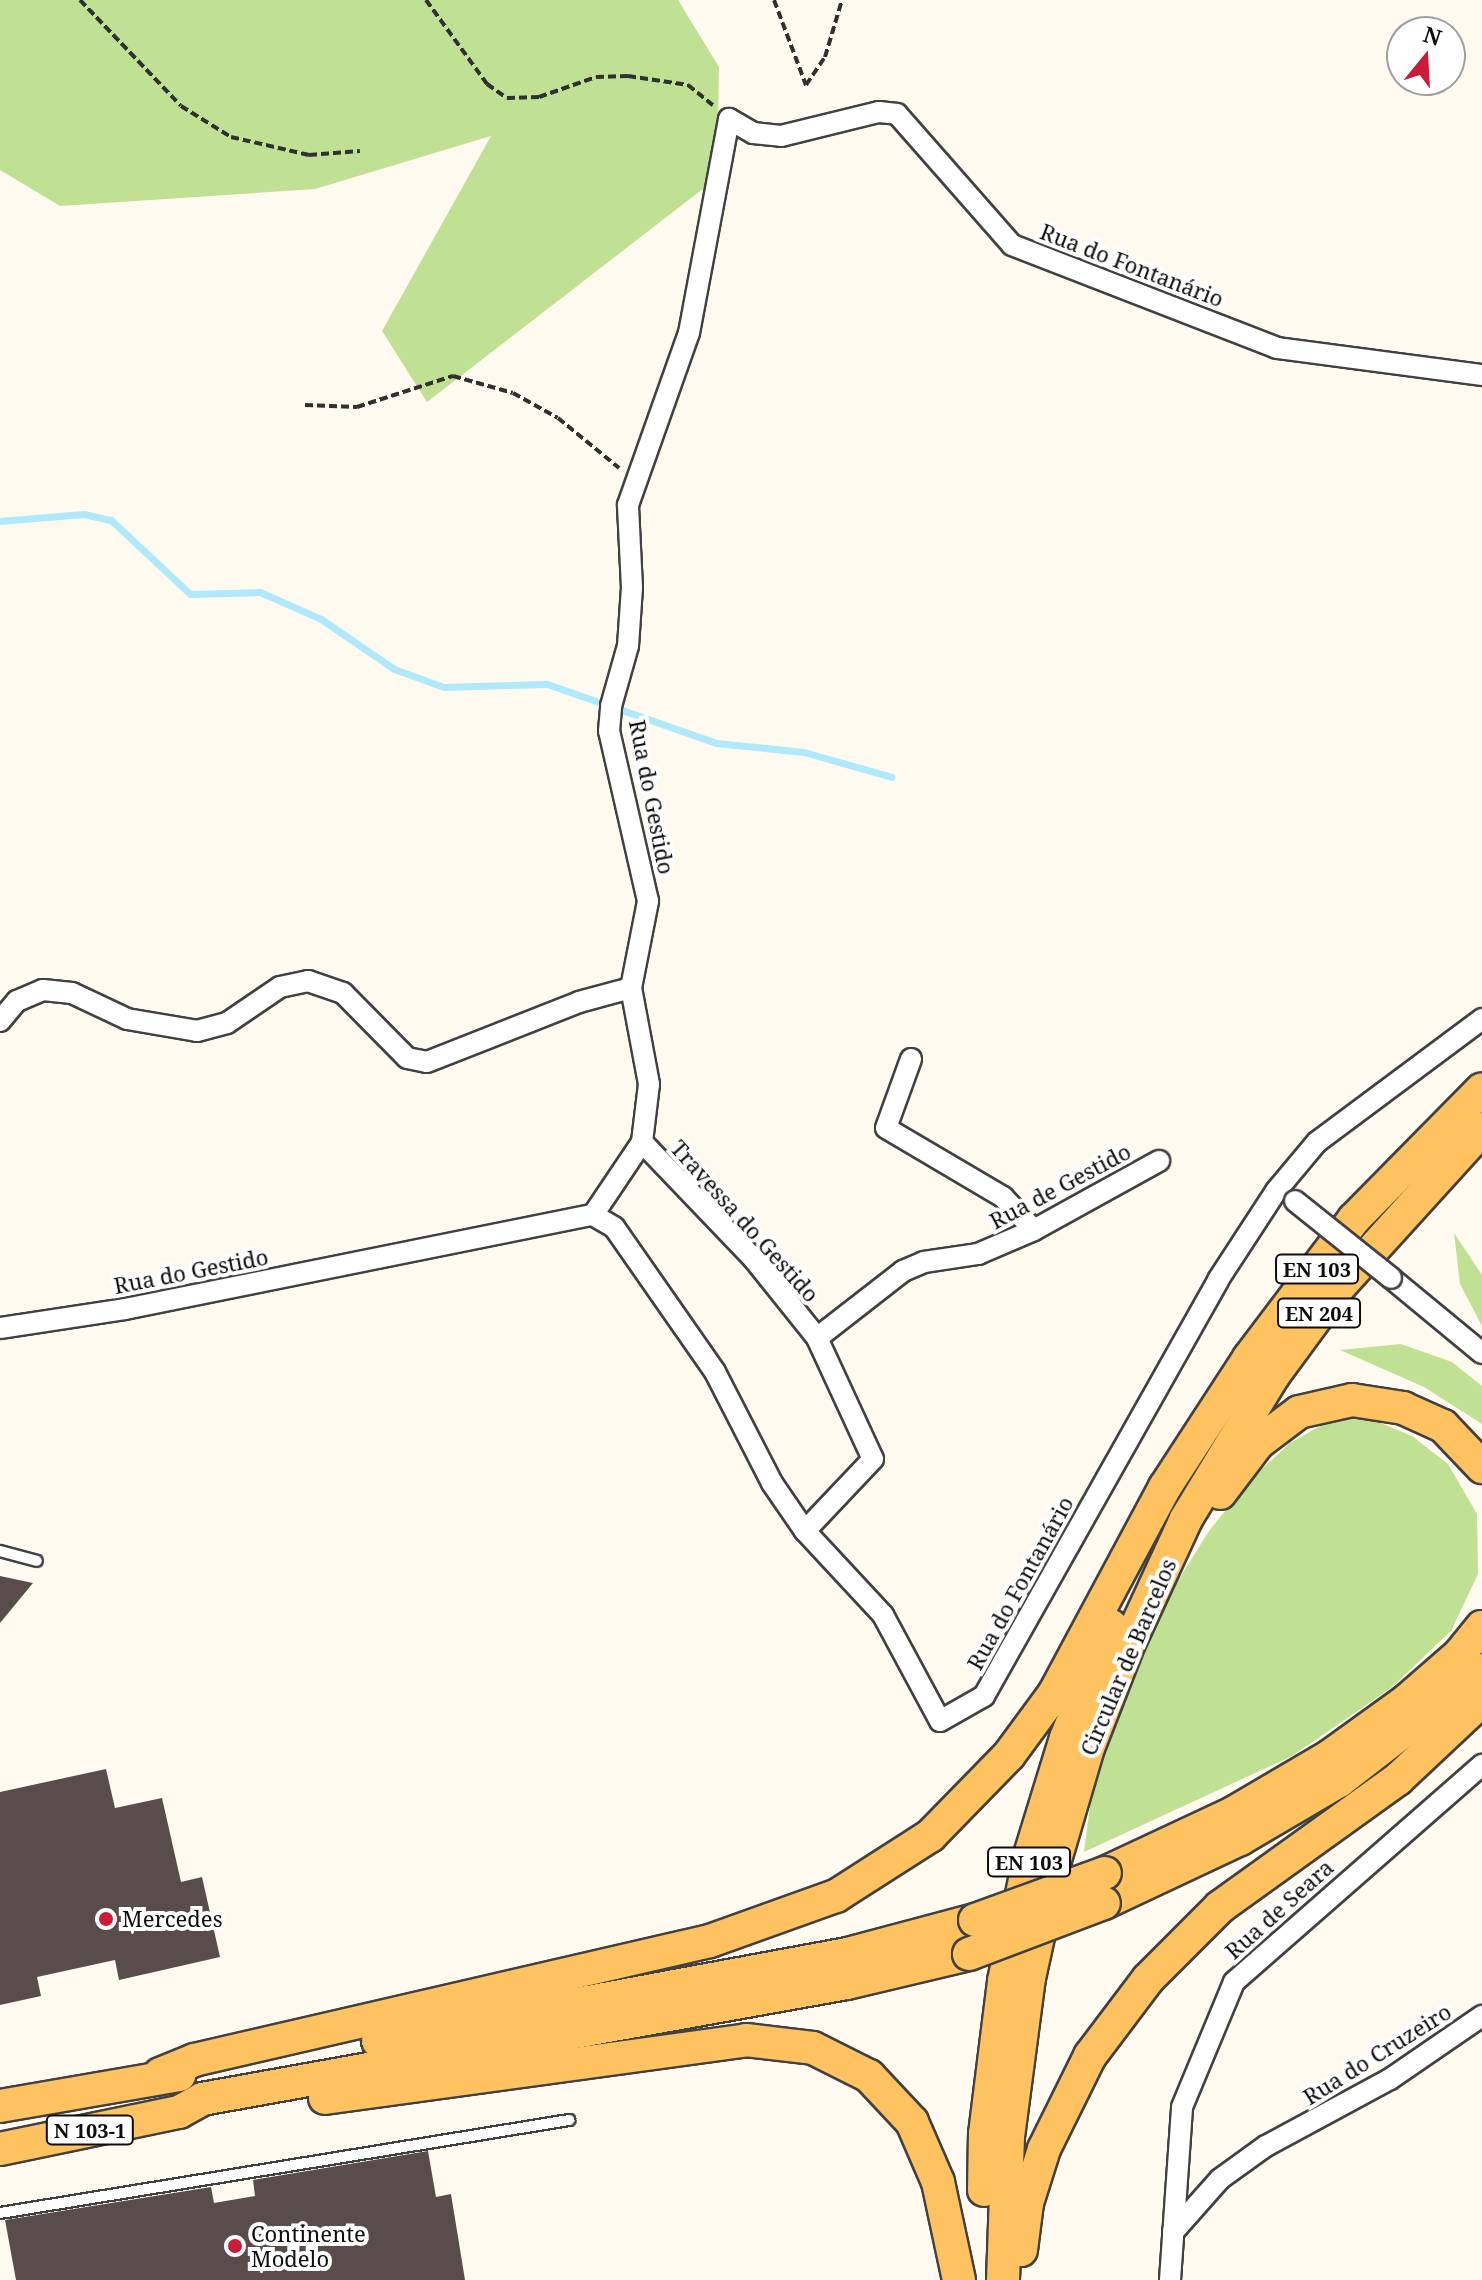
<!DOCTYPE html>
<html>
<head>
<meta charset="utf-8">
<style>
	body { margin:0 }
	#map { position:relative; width:1482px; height:2280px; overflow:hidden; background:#fffaf0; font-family:"Noto Serif",serif }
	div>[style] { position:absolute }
	.forest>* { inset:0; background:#c0e093 }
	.stream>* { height:7px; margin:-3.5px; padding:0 3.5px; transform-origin:3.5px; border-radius:3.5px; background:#afe9fb }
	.building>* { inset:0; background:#584d4a }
	.path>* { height:4px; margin-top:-2px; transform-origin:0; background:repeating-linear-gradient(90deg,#303030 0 8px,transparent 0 12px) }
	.roads { filter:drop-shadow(2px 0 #414141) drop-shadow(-2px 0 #414141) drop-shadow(0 2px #414141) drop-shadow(0 -2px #414141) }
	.lane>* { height:10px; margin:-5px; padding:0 5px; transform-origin:5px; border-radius:5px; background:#fff }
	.street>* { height:20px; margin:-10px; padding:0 10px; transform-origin:10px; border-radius:10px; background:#fff }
	.primary>* { height:32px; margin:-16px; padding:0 16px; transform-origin:16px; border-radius:16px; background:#ffc260 }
	.bridges { filter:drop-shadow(2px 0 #414141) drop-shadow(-2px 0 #414141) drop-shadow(0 2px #414141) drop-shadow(0 -2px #414141) }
	.street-bridge>* { height:20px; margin:-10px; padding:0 10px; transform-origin:10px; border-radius:10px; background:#fff }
	.primary-bridge>* { height:32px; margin:-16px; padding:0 16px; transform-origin:16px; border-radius:16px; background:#ffc260 }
	.dots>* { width:22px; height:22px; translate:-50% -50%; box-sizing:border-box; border:4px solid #fff; border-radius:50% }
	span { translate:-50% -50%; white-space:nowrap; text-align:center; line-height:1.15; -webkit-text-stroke:8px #fff; paint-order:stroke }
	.shield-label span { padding:2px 6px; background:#fff; border:2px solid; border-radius:6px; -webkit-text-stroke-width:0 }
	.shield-label { font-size:20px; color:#0e0e0e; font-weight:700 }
	.street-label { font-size:22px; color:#0e0e0e }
	.poi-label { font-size:22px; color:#0e0e0e }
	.left { translate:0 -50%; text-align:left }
	.north { position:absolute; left:1386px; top:16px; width:80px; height:80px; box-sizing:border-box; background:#fff; border:2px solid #9f9f9f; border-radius:50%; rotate:18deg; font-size:22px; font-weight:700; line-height:32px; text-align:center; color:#0e0e0e }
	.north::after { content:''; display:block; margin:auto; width:28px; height:36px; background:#cb1a3a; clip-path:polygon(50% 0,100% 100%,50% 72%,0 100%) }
</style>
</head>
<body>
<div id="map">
	<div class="forest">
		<div style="clip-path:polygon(0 0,678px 0,719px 67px,717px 178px,427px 402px,382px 331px,491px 136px,315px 189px,60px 206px,0 170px)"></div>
		<div style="clip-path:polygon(1454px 1233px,1482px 1275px,1482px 1326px,1460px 1284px)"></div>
		<div style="clip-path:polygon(1401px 1344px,1452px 1362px,1482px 1386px,1482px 1424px,1424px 1387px,1340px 1350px)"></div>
		<div style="clip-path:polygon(1333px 1419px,1371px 1419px,1412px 1436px,1448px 1464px,1477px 1514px,1478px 1574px,1451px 1631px,1391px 1688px,1292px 1756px,1084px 1852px,1091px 1799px,1113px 1724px,1171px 1592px,1209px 1531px,1251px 1479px,1290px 1443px)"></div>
	</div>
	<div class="stream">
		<div style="left:0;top:521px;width:84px;rotate:-4.8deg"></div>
		<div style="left:84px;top:514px;width:28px;rotate:13deg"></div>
		<div style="left:111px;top:520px;width:108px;rotate:43.1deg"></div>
		<div style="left:190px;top:594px;width:70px;rotate:-1.6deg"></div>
		<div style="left:260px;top:592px;width:67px;rotate:23.9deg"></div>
		<div style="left:321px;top:619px;width:88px;rotate:34.4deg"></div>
		<div style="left:394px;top:669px;width:53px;rotate:19.8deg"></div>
		<div style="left:444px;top:687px;width:103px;rotate:-1.7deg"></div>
		<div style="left:547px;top:684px;width:179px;rotate:19.2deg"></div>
		<div style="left:716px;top:743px;width:88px;rotate:5.8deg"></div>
		<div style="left:804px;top:752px;width:91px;rotate:15.9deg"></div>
	</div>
	<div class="building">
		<div style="clip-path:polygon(0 1576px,33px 1583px,0 1623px)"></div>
		<div style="clip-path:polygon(106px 1769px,115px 1808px,162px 1798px,181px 1882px,202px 1877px,220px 1957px,119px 1980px,115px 1960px,37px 1977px,41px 1996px,0 2005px,0 1792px)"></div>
		<div style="clip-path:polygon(428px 2151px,436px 2197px,451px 2194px,465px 2280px,16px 2280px,5px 2220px,211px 2187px,214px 2203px,255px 2196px,253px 2180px)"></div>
	</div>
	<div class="path">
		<div style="left:80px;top:0;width:146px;rotate:46.4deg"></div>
		<div style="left:181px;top:106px;width:59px;rotate:31.8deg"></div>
		<div style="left:231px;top:137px;width:80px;rotate:13deg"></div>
		<div style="left:309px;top:155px;width:51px;rotate:-4.5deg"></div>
		<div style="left:426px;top:0;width:104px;rotate:54deg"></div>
		<div style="left:487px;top:84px;width:24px;rotate:35deg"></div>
		<div style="left:507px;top:98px;width:32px;rotate:-2deg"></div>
		<div style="left:539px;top:97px;width:60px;rotate:-19.3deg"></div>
		<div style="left:596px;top:77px;width:32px;rotate:-2deg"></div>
		<div style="left:628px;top:76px;width:61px;rotate:8.5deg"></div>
		<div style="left:688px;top:85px;width:32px;rotate:39deg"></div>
		<div style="left:774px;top:0;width:91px;rotate:69.4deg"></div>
		<div style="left:806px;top:85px;width:34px;rotate:-56deg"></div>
		<div style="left:825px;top:57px;width:59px;rotate:-73.4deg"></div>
		<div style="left:305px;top:405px;width:52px;rotate:2.2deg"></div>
		<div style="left:357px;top:407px;width:101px;rotate:-17.9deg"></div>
		<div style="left:453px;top:376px;width:62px;rotate:15.8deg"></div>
		<div style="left:513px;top:393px;width:51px;rotate:29.1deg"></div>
		<div style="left:558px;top:418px;width:79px;rotate:39.3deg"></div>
	</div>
	<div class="roads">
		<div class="lane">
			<div style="left:0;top:1551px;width:38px;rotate:15deg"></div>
			<div style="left:0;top:2213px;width:577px;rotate:-9.28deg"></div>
		</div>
		<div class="street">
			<div style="left:0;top:1021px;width:26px;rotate:-50deg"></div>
			<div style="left:17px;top:1001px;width:28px;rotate:-23deg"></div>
			<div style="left:43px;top:990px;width:29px;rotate:6deg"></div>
			<div style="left:72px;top:993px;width:61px;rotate:25.3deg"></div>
			<div style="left:127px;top:1019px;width:71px;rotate:9.7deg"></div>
			<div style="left:197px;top:1031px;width:31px;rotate:-15deg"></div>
			<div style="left:227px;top:1023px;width:64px;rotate:-34.2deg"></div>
			<div style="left:280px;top:987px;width:29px;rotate:-12deg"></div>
			<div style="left:308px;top:981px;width:37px;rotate:19deg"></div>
			<div style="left:343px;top:993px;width:91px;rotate:45.4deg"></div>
			<div style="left:407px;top:1058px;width:20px;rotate:11deg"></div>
			<div style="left:427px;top:1062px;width:163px;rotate:-21.5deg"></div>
			<div style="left:579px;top:1002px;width:54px;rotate:-15.1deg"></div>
			<div style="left:911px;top:1059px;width:73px;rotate:109.9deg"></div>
			<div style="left:886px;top:1128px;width:136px;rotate:30.5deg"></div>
			<div style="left:1003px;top:1197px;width:45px;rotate:46.8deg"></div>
			<div style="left:642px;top:1142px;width:161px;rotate:46.3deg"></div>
			<div style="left:753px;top:1258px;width:102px;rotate:51.3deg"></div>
			<div style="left:817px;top:1338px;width:133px;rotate:65.2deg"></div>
			<div style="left:873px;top:1459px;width:99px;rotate:133.4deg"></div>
			<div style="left:593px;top:1215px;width:24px;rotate:30deg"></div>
			<div style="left:614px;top:1227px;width:177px;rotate:55.1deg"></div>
			<div style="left:715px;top:1372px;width:125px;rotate:62.8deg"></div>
			<div style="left:772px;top:1483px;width:58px;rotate:55.5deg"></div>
			<div style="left:805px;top:1531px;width:115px;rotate:47.1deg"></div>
			<div style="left:883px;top:1615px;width:120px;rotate:61.7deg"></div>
			<div style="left:940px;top:1721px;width:51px;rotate:-29.6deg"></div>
			<div style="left:984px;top:1696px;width:477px;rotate:-60.6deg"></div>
			<div style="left:1218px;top:1280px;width:106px;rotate:-56.9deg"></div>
			<div style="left:1276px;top:1191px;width:64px;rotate:-50.1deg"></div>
			<div style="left:1317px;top:1142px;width:206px;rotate:-36.7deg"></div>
			<div style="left:1391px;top:1278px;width:118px;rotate:39.5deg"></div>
			<div style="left:0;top:1328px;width:126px;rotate:-8.6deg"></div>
			<div style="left:125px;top:1309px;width:477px;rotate:-11.4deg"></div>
			<div style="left:593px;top:1215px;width:88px;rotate:-56.1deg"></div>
			<div style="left:642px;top:1142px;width:58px;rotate:-83.1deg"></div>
			<div style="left:649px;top:1084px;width:98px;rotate:-100.6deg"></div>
			<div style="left:631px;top:988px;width:89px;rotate:-78.9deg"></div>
			<div style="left:648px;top:901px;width:174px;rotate:-102.9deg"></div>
			<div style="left:609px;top:731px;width:25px;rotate:-85deg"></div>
			<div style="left:611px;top:706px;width:62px;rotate:-74.2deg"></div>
			<div style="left:628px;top:646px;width:58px;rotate:-86.1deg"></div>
			<div style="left:632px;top:588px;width:83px;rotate:-92.8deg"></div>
			<div style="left:628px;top:505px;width:182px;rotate:-70.5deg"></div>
			<div style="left:689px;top:333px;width:218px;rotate:-79.4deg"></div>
			<div style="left:729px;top:119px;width:28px;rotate:30deg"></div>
			<div style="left:753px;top:133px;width:28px;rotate:6deg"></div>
			<div style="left:781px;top:136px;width:101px;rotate:-13.8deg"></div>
			<div style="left:879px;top:112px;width:18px;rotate:6deg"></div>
			<div style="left:897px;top:114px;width:174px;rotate:48.7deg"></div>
			<div style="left:1012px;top:245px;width:284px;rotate:21.2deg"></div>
			<div style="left:1277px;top:348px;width:207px;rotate:7.5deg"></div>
			<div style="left:817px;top:1338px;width:109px;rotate:-37.9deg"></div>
			<div style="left:903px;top:1271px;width:23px;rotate:-23deg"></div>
			<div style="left:924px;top:1262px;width:55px;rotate:-8.4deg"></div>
			<div style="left:978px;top:1254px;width:61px;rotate:-23.2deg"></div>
			<div style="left:1034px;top:1230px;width:143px;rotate:-28.9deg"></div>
			<div style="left:1173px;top:2232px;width:71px;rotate:-48.4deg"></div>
			<div style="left:1220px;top:2179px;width:57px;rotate:-35.7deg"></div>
			<div style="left:1266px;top:2146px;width:141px;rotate:-28.4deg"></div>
			<div style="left:1390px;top:2079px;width:112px;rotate:-34.4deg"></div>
			<div style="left:1170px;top:2280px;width:173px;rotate:-86deg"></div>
			<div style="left:1182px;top:2107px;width:135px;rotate:-67.4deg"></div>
			<div style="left:1234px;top:1982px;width:330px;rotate:-41.2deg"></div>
		</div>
		<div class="primary">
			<div style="left:1220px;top:1493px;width:63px;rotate:-52.8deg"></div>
			<div style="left:1258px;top:1443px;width:51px;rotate:-37.1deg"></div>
			<div style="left:1299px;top:1412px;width:54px;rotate:-12.8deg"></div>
			<div style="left:1352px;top:1400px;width:52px;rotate:8.9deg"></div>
			<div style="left:1403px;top:1408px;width:44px;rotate:24.2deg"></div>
			<div style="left:1443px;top:1426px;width:57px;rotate:46.4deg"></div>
			<div style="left:1105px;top:1873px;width:141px;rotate:-25.1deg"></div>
			<div style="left:1233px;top:1813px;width:113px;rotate:-30.4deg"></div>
			<div style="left:1330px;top:1756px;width:94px;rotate:-35.9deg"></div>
			<div style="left:1406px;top:1701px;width:70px;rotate:-41deg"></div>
			<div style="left:1459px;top:1655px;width:36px;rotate:-51deg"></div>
			<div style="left:1104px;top:1903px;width:150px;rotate:-25.2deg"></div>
			<div style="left:1240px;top:1839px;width:115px;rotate:-30.4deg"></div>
			<div style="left:1339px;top:1781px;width:181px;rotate:-37.8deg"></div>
			<div style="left:378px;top:2041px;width:481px;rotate:-10.5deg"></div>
			<div style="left:851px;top:1953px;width:128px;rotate:-14.9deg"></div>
			<div style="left:160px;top:2074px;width:37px;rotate:-22deg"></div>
			<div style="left:194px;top:2060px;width:530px;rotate:-12.99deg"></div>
			<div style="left:710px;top:1941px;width:134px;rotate:-19.7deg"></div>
			<div style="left:836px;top:1896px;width:112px;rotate:-32.6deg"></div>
			<div style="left:930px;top:1836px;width:113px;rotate:-45.7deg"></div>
			<div style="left:1009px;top:1755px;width:76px;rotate:-53.6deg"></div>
			<div style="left:1054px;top:1694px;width:235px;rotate:-61.8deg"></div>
			<div style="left:1165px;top:1487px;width:154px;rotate:-56.9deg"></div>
			<div style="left:1249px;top:1358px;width:174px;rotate:-52.9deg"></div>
			<div style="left:1354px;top:1219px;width:182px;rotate:-45.4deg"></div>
			<div style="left:325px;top:2098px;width:425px;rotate:-7.8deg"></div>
			<div style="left:746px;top:2040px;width:67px;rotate:6.8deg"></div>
			<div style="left:813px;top:2048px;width:63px;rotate:26.6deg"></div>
			<div style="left:869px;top:2076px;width:63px;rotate:46.9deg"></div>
			<div style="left:912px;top:2122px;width:65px;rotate:66.6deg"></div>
			<div style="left:938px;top:2182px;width:100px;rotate:77.9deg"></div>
			<div style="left:0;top:2106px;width:182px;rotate:-9.8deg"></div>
			<div style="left:0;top:2149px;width:183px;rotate:-11.7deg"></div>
			<div style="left:179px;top:2112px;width:26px;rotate:-29deg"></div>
			<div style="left:202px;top:2099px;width:655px;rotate:-10.2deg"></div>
			<div style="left:847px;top:1983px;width:125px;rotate:-13.4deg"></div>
			<div style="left:984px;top:2190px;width:56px;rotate:-89deg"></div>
			<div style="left:985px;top:2134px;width:154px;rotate:-82.9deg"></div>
			<div style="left:1004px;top:1981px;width:129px;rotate:-78.3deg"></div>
			<div style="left:1030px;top:1855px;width:122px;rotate:-72.9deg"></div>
			<div style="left:1066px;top:1738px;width:121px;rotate:-68.1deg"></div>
			<div style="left:1021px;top:2250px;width:47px;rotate:-82.7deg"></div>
			<div style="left:1027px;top:2203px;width:57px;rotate:-72.5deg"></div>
			<div style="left:1044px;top:2149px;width:104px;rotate:-63.7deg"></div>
			<div style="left:1090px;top:2056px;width:96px;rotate:-53deg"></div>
			<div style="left:1148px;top:1979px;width:102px;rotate:-45deg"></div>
			<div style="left:1220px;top:1907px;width:219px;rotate:-35.7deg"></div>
			<div style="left:1398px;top:1779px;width:115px;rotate:-43.2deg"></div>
			<div style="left:1003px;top:2280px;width:143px;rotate:-88deg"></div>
			<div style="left:1008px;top:2137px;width:160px;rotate:-82.5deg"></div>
			<div style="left:1029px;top:1978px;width:121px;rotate:-77.6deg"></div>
			<div style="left:1055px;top:1860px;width:117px;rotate:-73.6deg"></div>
			<div style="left:1088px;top:1748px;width:113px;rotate:-68.7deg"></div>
			<div style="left:1129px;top:1643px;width:136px;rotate:-65.3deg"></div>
			<div style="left:1186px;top:1519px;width:167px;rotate:-58.7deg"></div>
			<div style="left:1273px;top:1376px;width:108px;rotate:-53.7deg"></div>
			<div style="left:1337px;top:1289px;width:216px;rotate:-47.8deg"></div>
		</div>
	</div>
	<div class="bridges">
		<div class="street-bridge">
			<div style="left:1295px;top:1201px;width:123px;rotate:38.7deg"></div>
		</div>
		<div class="primary-bridge">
			<div style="left:975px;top:1920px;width:138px;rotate:-19.9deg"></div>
			<div style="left:969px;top:1954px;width:144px;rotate:-20.7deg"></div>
		</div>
	</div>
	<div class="dots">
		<div style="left:106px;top:1919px;background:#cb1a3a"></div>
		<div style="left:235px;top:2246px;background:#cb1a3a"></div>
	</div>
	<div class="shield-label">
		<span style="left:1317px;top:1269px">EN 103</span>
		<span style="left:1319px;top:1313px">EN 204</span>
		<span style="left:1029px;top:1862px">EN 103</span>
		<span style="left:90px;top:2130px">N 103-1</span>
	</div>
	<div class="street-label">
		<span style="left:1132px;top:265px;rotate:21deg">Rua do Fontanário</span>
		<span style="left:652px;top:797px;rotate:79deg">Rua do Gestido</span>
		<span style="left:1060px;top:1186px;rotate:-28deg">Rua de Gestido</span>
		<span style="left:745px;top:1221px;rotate:48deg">Travessa do Gestido</span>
		<span style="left:191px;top:1271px;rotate:-11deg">Rua do Gestido</span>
		<span style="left:1020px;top:1583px;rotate:-61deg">Rua do Fontanário</span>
		<span style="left:1128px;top:1657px;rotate:-67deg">Circular de Barcelos</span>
		<span style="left:1279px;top:1909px;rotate:-42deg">Rua de Seara</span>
		<span style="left:1377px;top:2054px;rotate:-32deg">Rua do Cruzeiro</span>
	</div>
	<div class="poi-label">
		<span class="left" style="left:122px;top:1919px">Mercedes</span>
		<span class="left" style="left:251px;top:2246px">Continente<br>Modelo</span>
	</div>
	<div class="north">N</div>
</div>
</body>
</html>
